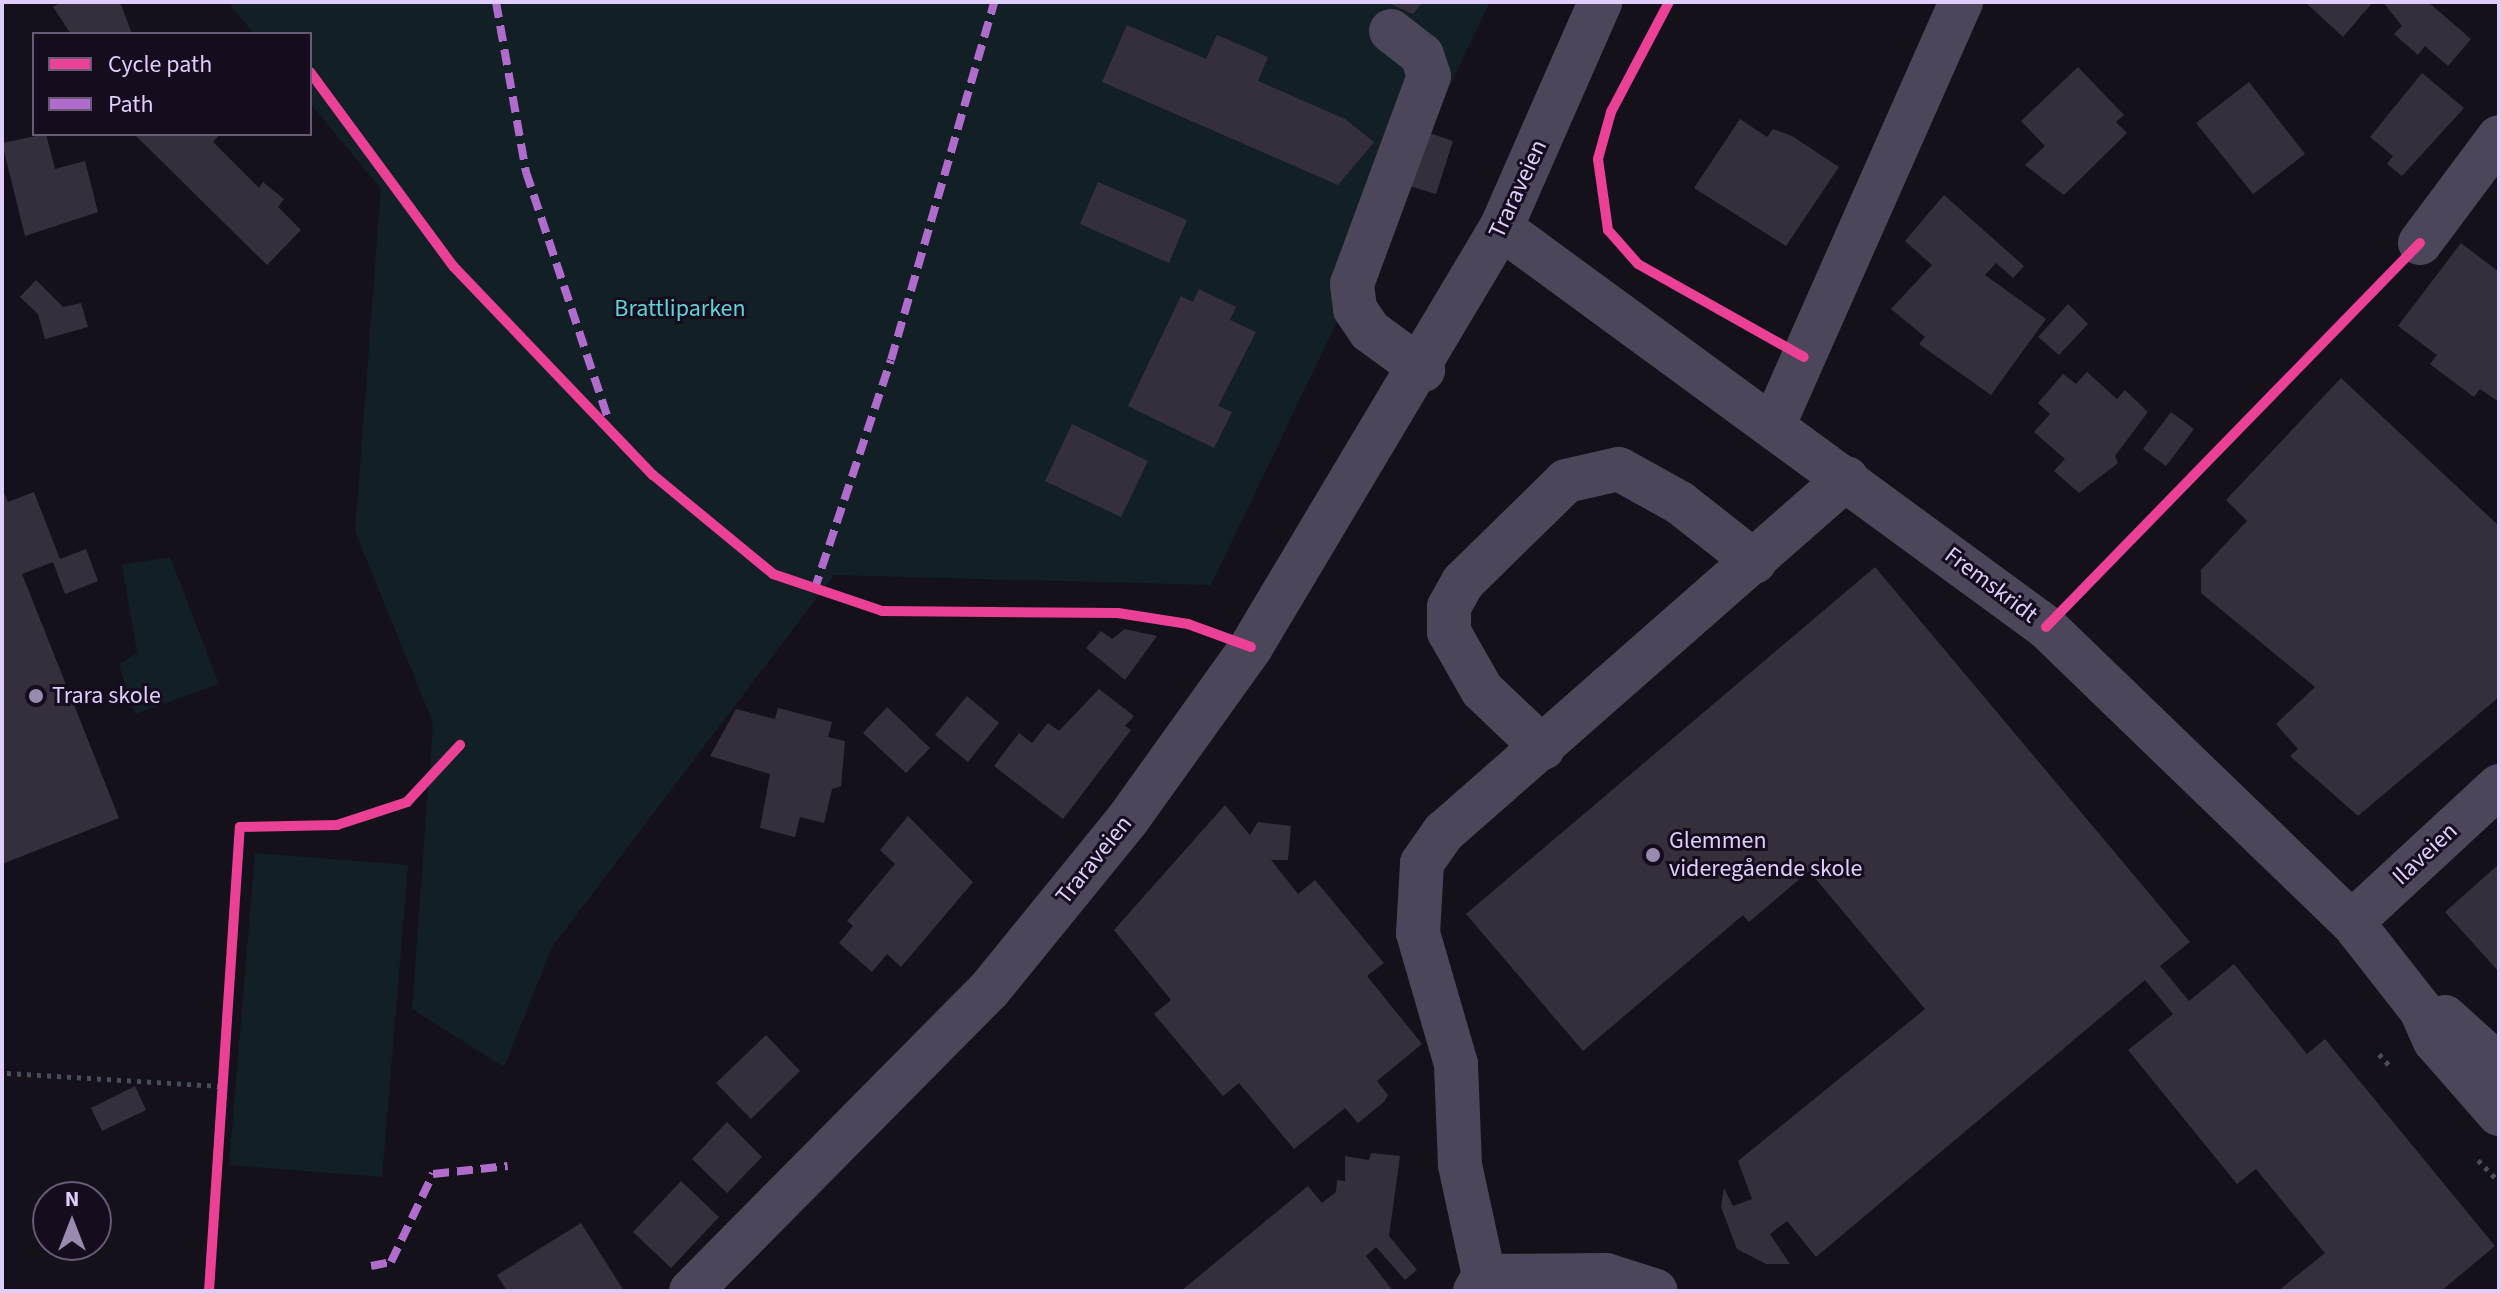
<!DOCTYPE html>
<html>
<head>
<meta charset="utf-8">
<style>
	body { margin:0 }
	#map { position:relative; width:2501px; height:1293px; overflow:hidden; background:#15111a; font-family:"Source Sans 3",sans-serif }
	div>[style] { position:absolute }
	.green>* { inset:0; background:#122025 }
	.building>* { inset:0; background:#352f3c }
	.path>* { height:5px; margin-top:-2.5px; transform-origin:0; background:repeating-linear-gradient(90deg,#474d5b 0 4px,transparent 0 10px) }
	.minor>* { height:44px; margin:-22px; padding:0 22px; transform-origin:22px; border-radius:22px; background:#4c465b }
	.quiet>* { height:8px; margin-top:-4px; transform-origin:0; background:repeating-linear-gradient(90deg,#b06ccc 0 16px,transparent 0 24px) }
	.cycleway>* { height:10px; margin:-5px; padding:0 5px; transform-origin:5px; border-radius:5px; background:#ea4096 }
	.dots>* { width:22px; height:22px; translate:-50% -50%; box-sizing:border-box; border:4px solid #150d1e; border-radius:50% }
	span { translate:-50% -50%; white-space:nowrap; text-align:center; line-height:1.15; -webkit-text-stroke:6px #150d1e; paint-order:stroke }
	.street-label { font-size:24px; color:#dfcdfc }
	.park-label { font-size:24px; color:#5fd4d6 }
	.poi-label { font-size:24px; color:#dfcdfc }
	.left { translate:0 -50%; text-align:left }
	.frame { position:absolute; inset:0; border:4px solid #dfcdfc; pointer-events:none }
	.legend { position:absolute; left:32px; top:32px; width:280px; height:104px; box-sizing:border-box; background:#150d1e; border:2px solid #665a77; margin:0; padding:10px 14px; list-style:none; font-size:24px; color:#dfcdfc }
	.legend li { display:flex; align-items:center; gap:16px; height:40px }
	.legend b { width:40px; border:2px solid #665a77 }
	.north { position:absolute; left:32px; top:1181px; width:80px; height:80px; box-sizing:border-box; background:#150d1e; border:2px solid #665a77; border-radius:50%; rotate:0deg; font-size:22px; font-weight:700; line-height:32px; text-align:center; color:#dfcdfc }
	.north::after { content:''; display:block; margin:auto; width:28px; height:36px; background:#988bad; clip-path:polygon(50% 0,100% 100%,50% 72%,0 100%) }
</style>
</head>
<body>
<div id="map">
	<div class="green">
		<div style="clip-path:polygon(228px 2px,1490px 2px,1211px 585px,834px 575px,552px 947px,504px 1067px,412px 1009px,433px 723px,355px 531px,381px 189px,310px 103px,310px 34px,254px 34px)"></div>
		<div style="clip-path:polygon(170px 557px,219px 684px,135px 714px,119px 665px,137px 652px,122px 565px)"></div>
		<div style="clip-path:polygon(255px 853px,408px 865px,382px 1177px,229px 1165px)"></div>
	</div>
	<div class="building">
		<div style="clip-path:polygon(61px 2px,120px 2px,132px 34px,71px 34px,53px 7px)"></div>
		<div style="clip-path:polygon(1386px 2px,1423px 2px,1413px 14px)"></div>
		<div style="clip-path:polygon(2305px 2px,2373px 2px,2343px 37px)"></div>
		<div style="clip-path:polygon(2383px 2px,2428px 2px,2471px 39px,2448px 66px,2425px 46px,2418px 55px,2394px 34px,2402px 26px)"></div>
		<div style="clip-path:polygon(1127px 25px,1206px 59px,1217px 35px,1268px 57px,1258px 81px,1345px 119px,1374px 142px,1338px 185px,1102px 82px)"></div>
		<div style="clip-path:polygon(2078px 67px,2124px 115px,2116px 122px,2127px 133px,2064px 195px,2025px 165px,2045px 146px,2021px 121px)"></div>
		<div style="clip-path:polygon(2422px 73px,2464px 108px,2402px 176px,2387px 164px,2393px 156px,2370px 137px)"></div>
		<div style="clip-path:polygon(2249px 82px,2305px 154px,2253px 194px,2196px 123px)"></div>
		<div style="clip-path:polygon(1740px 119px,1767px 137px,1773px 129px,1792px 136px,1839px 167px,1786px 246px,1694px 188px)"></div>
		<div style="clip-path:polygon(1423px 131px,1453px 141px,1436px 194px,1409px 186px)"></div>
		<div style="clip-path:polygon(46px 134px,55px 169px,85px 161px,98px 212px,25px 236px,2px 143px)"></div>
		<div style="clip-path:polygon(134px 134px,220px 134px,213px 142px,259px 188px,263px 182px,284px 199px,278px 207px,301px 230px,267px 265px)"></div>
		<div style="clip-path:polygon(1098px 182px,1187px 220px,1169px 263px,1080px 224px)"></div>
		<div style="clip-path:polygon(1944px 195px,2024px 266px,2013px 278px,1996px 263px,1985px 275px,2046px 319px,1991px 395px,1919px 344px,1925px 337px,1891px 309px,1932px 265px,1905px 241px)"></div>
		<div style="clip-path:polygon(2461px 243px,2499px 272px,2499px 402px,2480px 389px,2474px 397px,2430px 364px,2437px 355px,2398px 326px)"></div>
		<div style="clip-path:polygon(36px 280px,63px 307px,81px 303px,88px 327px,45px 339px,38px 314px,20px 297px)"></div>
		<div style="clip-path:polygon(1199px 289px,1236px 307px,1230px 320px,1256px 332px,1218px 406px,1232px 412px,1214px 448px,1128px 406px,1181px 296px,1193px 302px)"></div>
		<div style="clip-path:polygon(2068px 304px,2088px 324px,2059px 355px,2038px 337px)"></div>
		<div style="clip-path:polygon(2087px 372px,2117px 399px,2125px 390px,2148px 412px,2115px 456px,2118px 463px,2079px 493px,2054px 471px,2065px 459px,2034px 432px,2050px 414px,2038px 403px,2063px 374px,2076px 384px)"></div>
		<div style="clip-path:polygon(2341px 378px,2499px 526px,2499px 697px,2358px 816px,2290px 756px,2298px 749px,2276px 724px,2315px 687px,2201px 593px,2201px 570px,2247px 521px,2226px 500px)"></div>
		<div style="clip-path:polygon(2171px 412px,2194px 429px,2166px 466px,2143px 449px)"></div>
		<div style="clip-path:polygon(1072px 424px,1148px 461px,1121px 517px,1045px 481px)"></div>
		<div style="clip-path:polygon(2px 488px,8px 502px,34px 492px,60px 559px,86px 549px,98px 581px,65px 594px,53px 562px,22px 574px,119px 818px,2px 864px)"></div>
		<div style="clip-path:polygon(1875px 567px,2190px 942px,2160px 966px,2189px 1001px,2234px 964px,2307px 1054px,2325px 1039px,2495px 1246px,2441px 1291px,2278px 1291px,2325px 1253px,2256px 1169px,2237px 1184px,2128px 1050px,2173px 1014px,2145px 980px,1816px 1257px,1787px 1221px,1770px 1234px,1790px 1264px,1766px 1264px,1737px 1249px,1721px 1207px,1724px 1188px,1733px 1206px,1752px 1199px,1738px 1161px,1925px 1009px,1809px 871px,1749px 922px,1743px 915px,1583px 1051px,1466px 914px)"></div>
		<div style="clip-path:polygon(1125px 629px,1157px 636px,1125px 680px,1086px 648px,1101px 631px,1112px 639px)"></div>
		<div style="clip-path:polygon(1099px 689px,1134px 716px,1125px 726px,1131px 730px,1063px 819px,994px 766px,1019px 733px,1032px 743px,1048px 723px,1059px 731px)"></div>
		<div style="clip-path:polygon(967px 696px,999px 723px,968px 762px,935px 735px)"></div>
		<div style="clip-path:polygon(887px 707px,930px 748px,906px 773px,863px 733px)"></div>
		<div style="clip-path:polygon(778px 708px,832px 722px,828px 737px,845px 741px,841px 786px,832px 789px,824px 823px,800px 817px,795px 837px,760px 828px,770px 774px,710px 756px,736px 709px,775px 719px)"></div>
		<div style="clip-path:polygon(1225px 805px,1250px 835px,1258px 822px,1291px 826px,1288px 860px,1271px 860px,1298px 894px,1315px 880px,1384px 963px,1367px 976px,1422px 1044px,1377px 1081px,1388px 1095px,1384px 1102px,1358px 1123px,1345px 1108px,1294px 1149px,1239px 1083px,1223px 1096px,1154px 1014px,1171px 1000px,1114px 930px)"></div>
		<div style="clip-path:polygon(908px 816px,973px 882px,901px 967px,887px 954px,872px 972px,839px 943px,853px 926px,847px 921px,895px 864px,880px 850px)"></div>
		<div style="clip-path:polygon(2499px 864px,2499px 972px,2445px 912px)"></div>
		<div style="clip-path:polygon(766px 1035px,800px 1071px,751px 1119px,716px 1083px)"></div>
		<div style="clip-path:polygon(135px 1086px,146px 1110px,102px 1131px,91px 1108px)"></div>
		<div style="clip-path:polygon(727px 1122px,762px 1157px,727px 1193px,692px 1159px)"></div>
		<div style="clip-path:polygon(1371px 1153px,1400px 1156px,1389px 1236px,1417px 1270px,1405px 1280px,1376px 1247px,1366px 1256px,1393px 1291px,1181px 1291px,1308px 1186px,1322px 1203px,1336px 1192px,1337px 1180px,1345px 1181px,1345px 1156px,1369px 1160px)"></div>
		<div style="clip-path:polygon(681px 1181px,719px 1217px,671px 1268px,633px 1232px)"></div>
		<div style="clip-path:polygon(581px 1223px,624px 1291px,507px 1291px,497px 1275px)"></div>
	</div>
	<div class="path">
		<div style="left:2379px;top:1054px;width:15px;rotate:48deg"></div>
		<div style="left:7px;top:1073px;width:215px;rotate:3.5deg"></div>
		<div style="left:2478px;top:1160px;width:30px;rotate:46deg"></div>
	</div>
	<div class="minor">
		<div style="left:1391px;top:31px;width:39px;rotate:38deg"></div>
		<div style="left:1422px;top:55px;width:22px;rotate:72deg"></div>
		<div style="left:1429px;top:76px;width:222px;rotate:110.3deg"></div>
		<div style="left:1352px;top:284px;width:25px;rotate:83deg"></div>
		<div style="left:1355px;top:309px;width:27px;rotate:56deg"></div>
		<div style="left:1370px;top:331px;width:66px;rotate:36.3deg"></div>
		<div style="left:1501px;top:228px;width:675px;rotate:36.21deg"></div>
		<div style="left:2046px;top:627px;width:425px;rotate:44deg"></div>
		<div style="left:2352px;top:922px;width:112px;rotate:51.9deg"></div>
		<div style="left:2421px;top:1010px;width:34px;rotate:66deg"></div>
		<div style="left:2435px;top:1041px;width:97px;rotate:48.8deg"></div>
		<div style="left:2420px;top:243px;width:132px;rotate:-53.3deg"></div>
		<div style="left:1774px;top:424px;width:462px;rotate:-66.1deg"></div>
		<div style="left:1543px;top:748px;width:84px;rotate:-136.4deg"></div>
		<div style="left:1482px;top:690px;width:67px;rotate:-119.6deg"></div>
		<div style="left:1449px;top:632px;width:25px;rotate:-90deg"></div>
		<div style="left:1449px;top:607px;width:29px;rotate:-61deg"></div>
		<div style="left:1463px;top:582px;width:144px;rotate:-44.4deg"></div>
		<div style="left:1566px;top:481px;width:54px;rotate:-12.8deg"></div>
		<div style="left:1619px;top:469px;width:70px;rotate:29.1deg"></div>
		<div style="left:1680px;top:503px;width:95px;rotate:38.2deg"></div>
		<div style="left:2352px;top:922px;width:200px;rotate:-42.8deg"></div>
		<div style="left:2445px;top:1017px;width:73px;rotate:42.2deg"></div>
		<div style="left:1484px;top:1276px;width:122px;rotate:-0.5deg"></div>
		<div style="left:1606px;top:1275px;width:52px;rotate:17.7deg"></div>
		<div style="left:691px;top:1291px;width:424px;rotate:-45.3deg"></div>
		<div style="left:989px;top:990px;width:220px;rotate:-50.9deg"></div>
		<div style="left:1128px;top:819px;width:211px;rotate:-54.4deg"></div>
		<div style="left:1251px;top:647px;width:488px;rotate:-59.2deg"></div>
		<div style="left:1501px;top:228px;width:247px;rotate:-66.3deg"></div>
		<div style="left:1475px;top:1291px;width:17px;rotate:-59deg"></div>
		<div style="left:1484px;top:1276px;width:114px;rotate:-102.2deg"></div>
		<div style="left:1460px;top:1165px;width:101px;rotate:-92.3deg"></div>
		<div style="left:1456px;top:1064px;width:136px;rotate:-106.2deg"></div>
		<div style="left:1418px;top:933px;width:70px;rotate:-86.7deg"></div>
		<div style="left:1422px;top:863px;width:38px;rotate:-55deg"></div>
		<div style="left:1444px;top:832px;width:536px;rotate:-41.3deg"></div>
	</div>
	<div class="quiet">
		<div style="left:496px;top:2px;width:173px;rotate:80deg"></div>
		<div style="left:526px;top:172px;width:263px;rotate:71.6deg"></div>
		<div style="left:814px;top:591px;width:243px;rotate:-71.6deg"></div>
		<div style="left:891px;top:360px;width:373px;rotate:-73.9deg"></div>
		<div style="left:371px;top:1266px;width:20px;rotate:-11deg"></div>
		<div style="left:391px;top:1262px;width:98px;rotate:-64.5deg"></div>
		<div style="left:433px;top:1174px;width:75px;rotate:-6.1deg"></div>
	</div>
	<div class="cycleway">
		<div style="left:1669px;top:2px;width:124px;rotate:117.8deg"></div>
		<div style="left:1611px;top:112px;width:49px;rotate:105.5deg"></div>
		<div style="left:1598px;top:159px;width:72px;rotate:82deg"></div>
		<div style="left:1608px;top:230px;width:45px;rotate:48.6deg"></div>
		<div style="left:1638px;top:264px;width:190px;rotate:29.3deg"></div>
		<div style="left:310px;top:72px;width:242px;rotate:53.6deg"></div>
		<div style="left:454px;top:267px;width:288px;rotate:46.3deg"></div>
		<div style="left:653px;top:475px;width:156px;rotate:39.5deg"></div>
		<div style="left:773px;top:574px;width:115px;rotate:18.7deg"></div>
		<div style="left:882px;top:611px;width:236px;rotate:0.5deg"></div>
		<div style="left:1118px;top:613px;width:71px;rotate:8.9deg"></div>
		<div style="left:1188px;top:624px;width:67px;rotate:20.1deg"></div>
		<div style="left:2046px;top:627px;width:536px;rotate:-45.76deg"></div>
		<div style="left:209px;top:1291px;width:465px;rotate:-86.2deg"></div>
		<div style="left:240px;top:827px;width:97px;rotate:-1.2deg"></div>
		<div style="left:337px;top:825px;width:74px;rotate:-18.2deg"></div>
		<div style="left:407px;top:802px;width:78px;rotate:-47.1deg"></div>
	</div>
	<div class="dots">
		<div style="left:36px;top:696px;background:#988bad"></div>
		<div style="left:1653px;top:855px;background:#988bad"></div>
	</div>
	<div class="street-label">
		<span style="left:1518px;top:189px;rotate:-65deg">Traraveien</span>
		<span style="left:1991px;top:585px;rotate:37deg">Fremskridt</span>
		<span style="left:2425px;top:854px;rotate:-43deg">Ilaveien</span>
		<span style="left:1094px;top:860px;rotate:-51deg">Traraveien</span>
	</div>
	<div class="park-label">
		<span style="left:680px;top:309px">Brattliparken</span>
	</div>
	<div class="poi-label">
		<span class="left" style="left:52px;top:696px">Trara skole</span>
		<span class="left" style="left:1669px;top:855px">Glemmen<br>videregående skole</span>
	</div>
	<div class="frame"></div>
	<ul class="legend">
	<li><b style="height:10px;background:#ea4096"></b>Cycle path</li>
	<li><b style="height:10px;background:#b06ccc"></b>Path</li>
	</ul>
	<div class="north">N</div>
</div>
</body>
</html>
